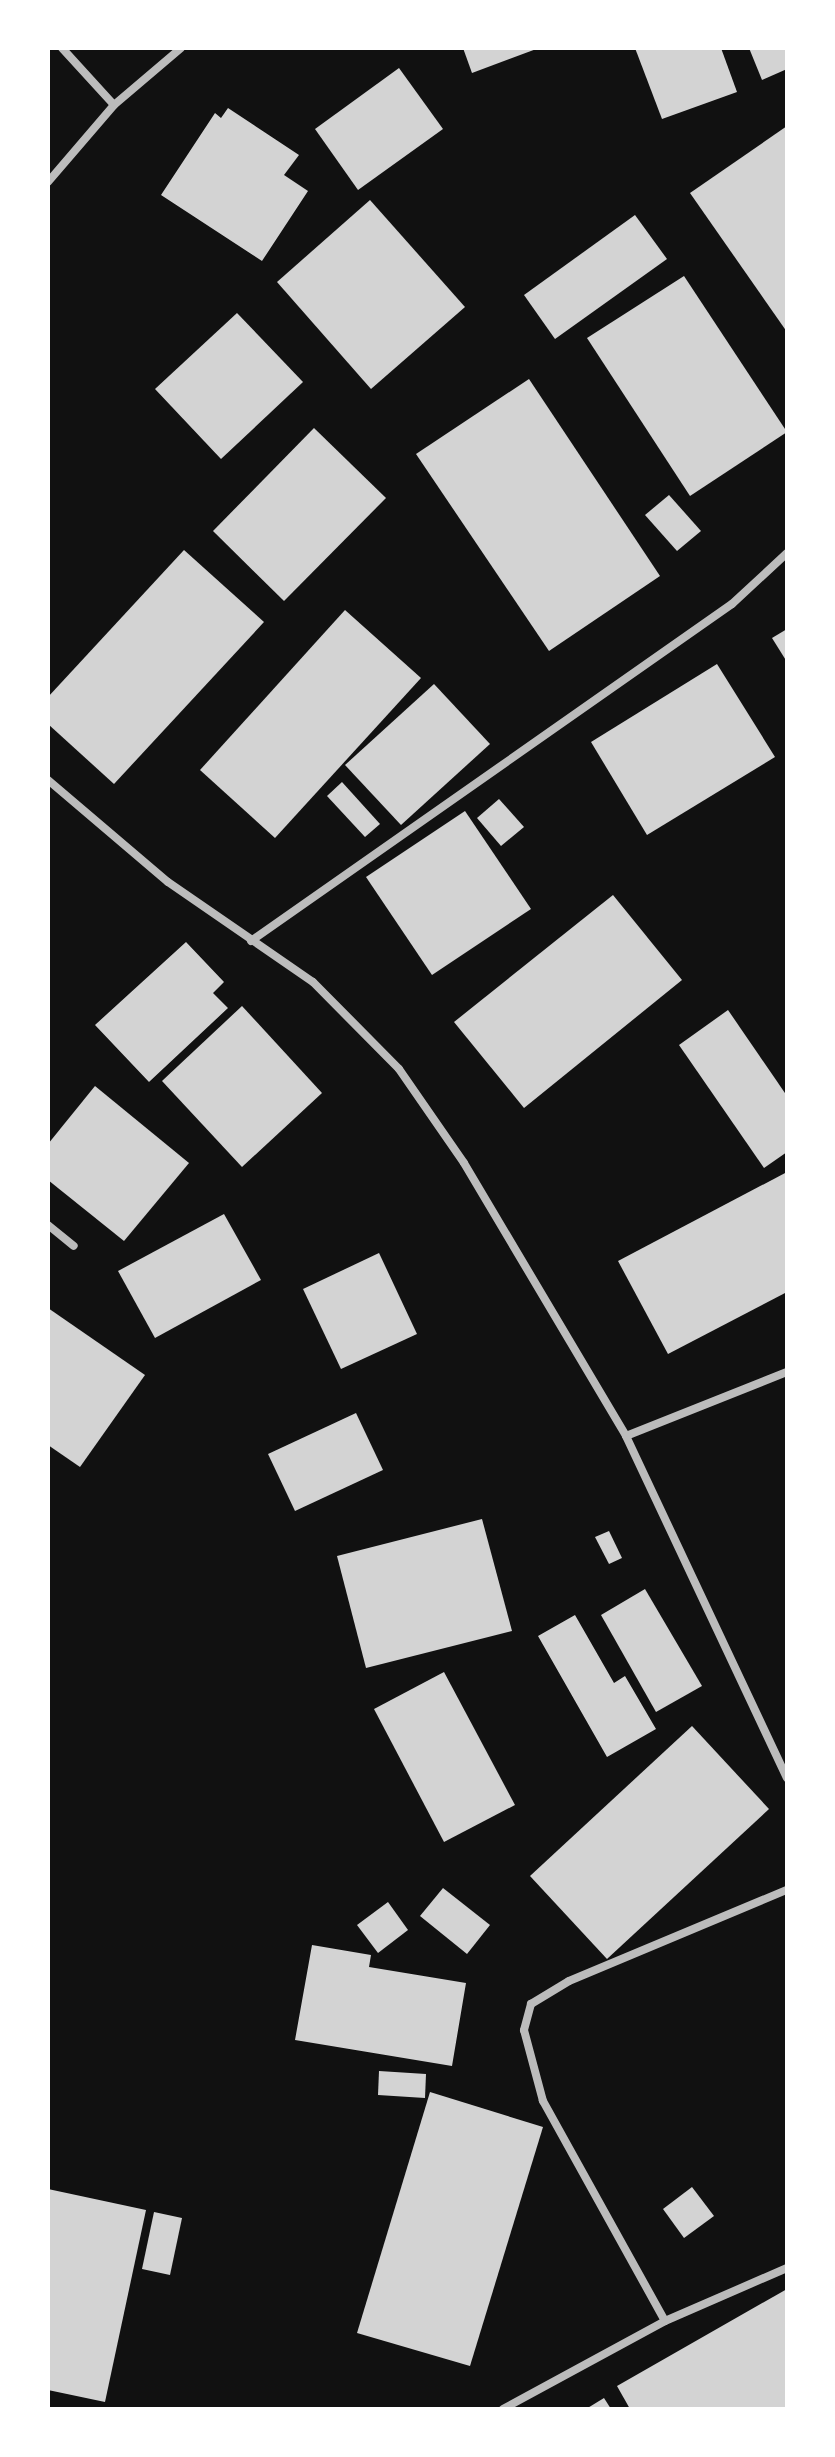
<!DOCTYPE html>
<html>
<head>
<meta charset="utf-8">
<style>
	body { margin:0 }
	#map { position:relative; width:835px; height:2457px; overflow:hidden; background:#111; font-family:Montserrat,sans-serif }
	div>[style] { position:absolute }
	.building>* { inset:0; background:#d3d3d3 }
	.minor>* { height:8px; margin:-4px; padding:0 4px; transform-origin:4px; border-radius:4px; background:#bcbcbc }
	span { translate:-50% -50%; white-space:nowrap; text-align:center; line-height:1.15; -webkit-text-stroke:8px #fff; paint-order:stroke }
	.frame { position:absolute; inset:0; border:50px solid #fff; pointer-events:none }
</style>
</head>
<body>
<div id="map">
	<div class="building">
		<div style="clip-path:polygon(463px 48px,539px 48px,472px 73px)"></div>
		<div style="clip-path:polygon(635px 48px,721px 48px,737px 92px,662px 119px)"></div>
		<div style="clip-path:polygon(749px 48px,787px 48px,787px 69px,762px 80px)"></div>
		<div style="clip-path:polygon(399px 68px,443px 129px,358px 190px,315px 129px)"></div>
		<div style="clip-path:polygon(228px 108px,299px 155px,284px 175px,308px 191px,262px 261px,161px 195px,215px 113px,221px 118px)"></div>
		<div style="clip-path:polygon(787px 126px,787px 332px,690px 193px)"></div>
		<div style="clip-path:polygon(370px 200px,465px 307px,371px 389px,277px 282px)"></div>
		<div style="clip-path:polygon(635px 215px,667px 259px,555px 339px,524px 295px)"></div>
		<div style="clip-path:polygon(684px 276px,787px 432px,690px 496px,587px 338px)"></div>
		<div style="clip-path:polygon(237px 313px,303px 382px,221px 459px,155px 389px)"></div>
		<div style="clip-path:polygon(529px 379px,660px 576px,549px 651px,416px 454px)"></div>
		<div style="clip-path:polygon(314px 428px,386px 498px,284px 601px,213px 531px)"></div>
		<div style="clip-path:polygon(669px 495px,701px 531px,677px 551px,645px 515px)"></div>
		<div style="clip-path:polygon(184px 550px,264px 622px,114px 784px,48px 724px,48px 697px)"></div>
		<div style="clip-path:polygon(345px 610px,421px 678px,275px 838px,200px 770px)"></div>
		<div style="clip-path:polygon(787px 629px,787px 662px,772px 638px)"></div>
		<div style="clip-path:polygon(717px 664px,775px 757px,647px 835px,591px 742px)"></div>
		<div style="clip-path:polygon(434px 684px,490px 744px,401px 825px,345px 765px)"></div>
		<div style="clip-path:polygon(342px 782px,380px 824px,365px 837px,327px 796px)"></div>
		<div style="clip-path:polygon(499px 799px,524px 827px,501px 846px,477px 818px)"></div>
		<div style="clip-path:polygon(465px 811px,531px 909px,432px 975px,366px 877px)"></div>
		<div style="clip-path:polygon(613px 895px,682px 980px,524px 1108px,454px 1022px)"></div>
		<div style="clip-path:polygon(186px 942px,224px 982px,213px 993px,228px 1008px,149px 1082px,95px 1025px)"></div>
		<div style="clip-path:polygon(242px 1006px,322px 1093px,242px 1167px,162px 1081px)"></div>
		<div style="clip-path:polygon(728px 1010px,787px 1096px,787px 1152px,764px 1168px,679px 1045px)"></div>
		<div style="clip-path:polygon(95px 1086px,189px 1163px,124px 1241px,48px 1180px,48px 1144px)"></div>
		<div style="clip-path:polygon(787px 1172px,787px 1292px,668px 1354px,618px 1261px)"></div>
		<div style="clip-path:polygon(224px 1214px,261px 1280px,155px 1338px,118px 1271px)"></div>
		<div style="clip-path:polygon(379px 1253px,417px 1334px,341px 1369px,303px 1289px)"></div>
		<div style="clip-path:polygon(48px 1308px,145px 1375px,80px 1467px,48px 1445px)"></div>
		<div style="clip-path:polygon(356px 1413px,383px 1470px,295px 1511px,268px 1454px)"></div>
		<div style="clip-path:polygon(482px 1519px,512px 1631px,366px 1668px,337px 1556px)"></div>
		<div style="clip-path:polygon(609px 1531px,622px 1558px,609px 1564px,595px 1537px)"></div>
		<div style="clip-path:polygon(645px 1589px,702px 1686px,656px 1712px,601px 1615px)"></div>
		<div style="clip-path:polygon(575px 1615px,614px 1683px,625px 1676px,656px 1729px,607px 1757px,538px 1636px)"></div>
		<div style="clip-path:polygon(444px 1672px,515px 1805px,444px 1842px,374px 1709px)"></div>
		<div style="clip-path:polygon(692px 1726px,769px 1809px,607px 1959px,530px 1876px)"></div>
		<div style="clip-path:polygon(443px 1888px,490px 1925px,467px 1954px,420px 1916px)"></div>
		<div style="clip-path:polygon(388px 1902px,408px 1930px,378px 1953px,357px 1925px)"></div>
		<div style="clip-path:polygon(312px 1945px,371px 1955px,369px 1967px,466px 1983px,452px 2066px,295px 2040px)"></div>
		<div style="clip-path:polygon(379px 2071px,426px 2074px,425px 2098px,378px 2095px)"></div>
		<div style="clip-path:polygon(430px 2092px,543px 2127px,470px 2366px,357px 2333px)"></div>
		<div style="clip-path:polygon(692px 2187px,714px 2216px,684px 2238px,663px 2209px)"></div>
		<div style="clip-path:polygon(48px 2189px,146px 2210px,105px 2402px,48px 2390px)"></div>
		<div style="clip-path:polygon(154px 2212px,182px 2218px,170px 2275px,142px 2269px)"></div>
		<div style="clip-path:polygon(787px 2289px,787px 2409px,630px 2409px,617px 2386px)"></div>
		<div style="clip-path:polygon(604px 2398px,611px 2409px,586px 2409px)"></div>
	</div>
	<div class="minor">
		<div style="left:62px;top:48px;width:77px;rotate:47.6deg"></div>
		<div style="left:48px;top:182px;width:101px;rotate:-49.4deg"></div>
		<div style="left:114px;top:105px;width:88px;rotate:-40.4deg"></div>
		<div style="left:48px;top:780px;width:157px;rotate:40.4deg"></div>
		<div style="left:168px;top:882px;width:176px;rotate:34.6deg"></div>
		<div style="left:313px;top:982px;width:122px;rotate:45.3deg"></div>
		<div style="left:399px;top:1069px;width:114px;rotate:55.3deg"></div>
		<div style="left:464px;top:1163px;width:317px;rotate:59.3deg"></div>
		<div style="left:626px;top:1436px;width:378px;rotate:64.8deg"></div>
		<div style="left:251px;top:941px;width:587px;rotate:-35.02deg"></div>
		<div style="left:732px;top:604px;width:75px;rotate:-42.8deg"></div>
		<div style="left:48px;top:1225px;width:33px;rotate:39deg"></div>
		<div style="left:626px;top:1436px;width:173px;rotate:-21.7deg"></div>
		<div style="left:665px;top:2321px;width:252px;rotate:-119deg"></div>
		<div style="left:543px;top:2101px;width:73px;rotate:-105deg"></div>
		<div style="left:524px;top:2030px;width:27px;rotate:-75deg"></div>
		<div style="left:531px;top:2004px;width:44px;rotate:-31.2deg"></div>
		<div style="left:569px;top:1981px;width:236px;rotate:-22.7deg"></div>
		<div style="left:503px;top:2409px;width:184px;rotate:-28.5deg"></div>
		<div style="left:665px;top:2321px;width:133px;rotate:-23.5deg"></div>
	</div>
	<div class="frame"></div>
</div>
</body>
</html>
